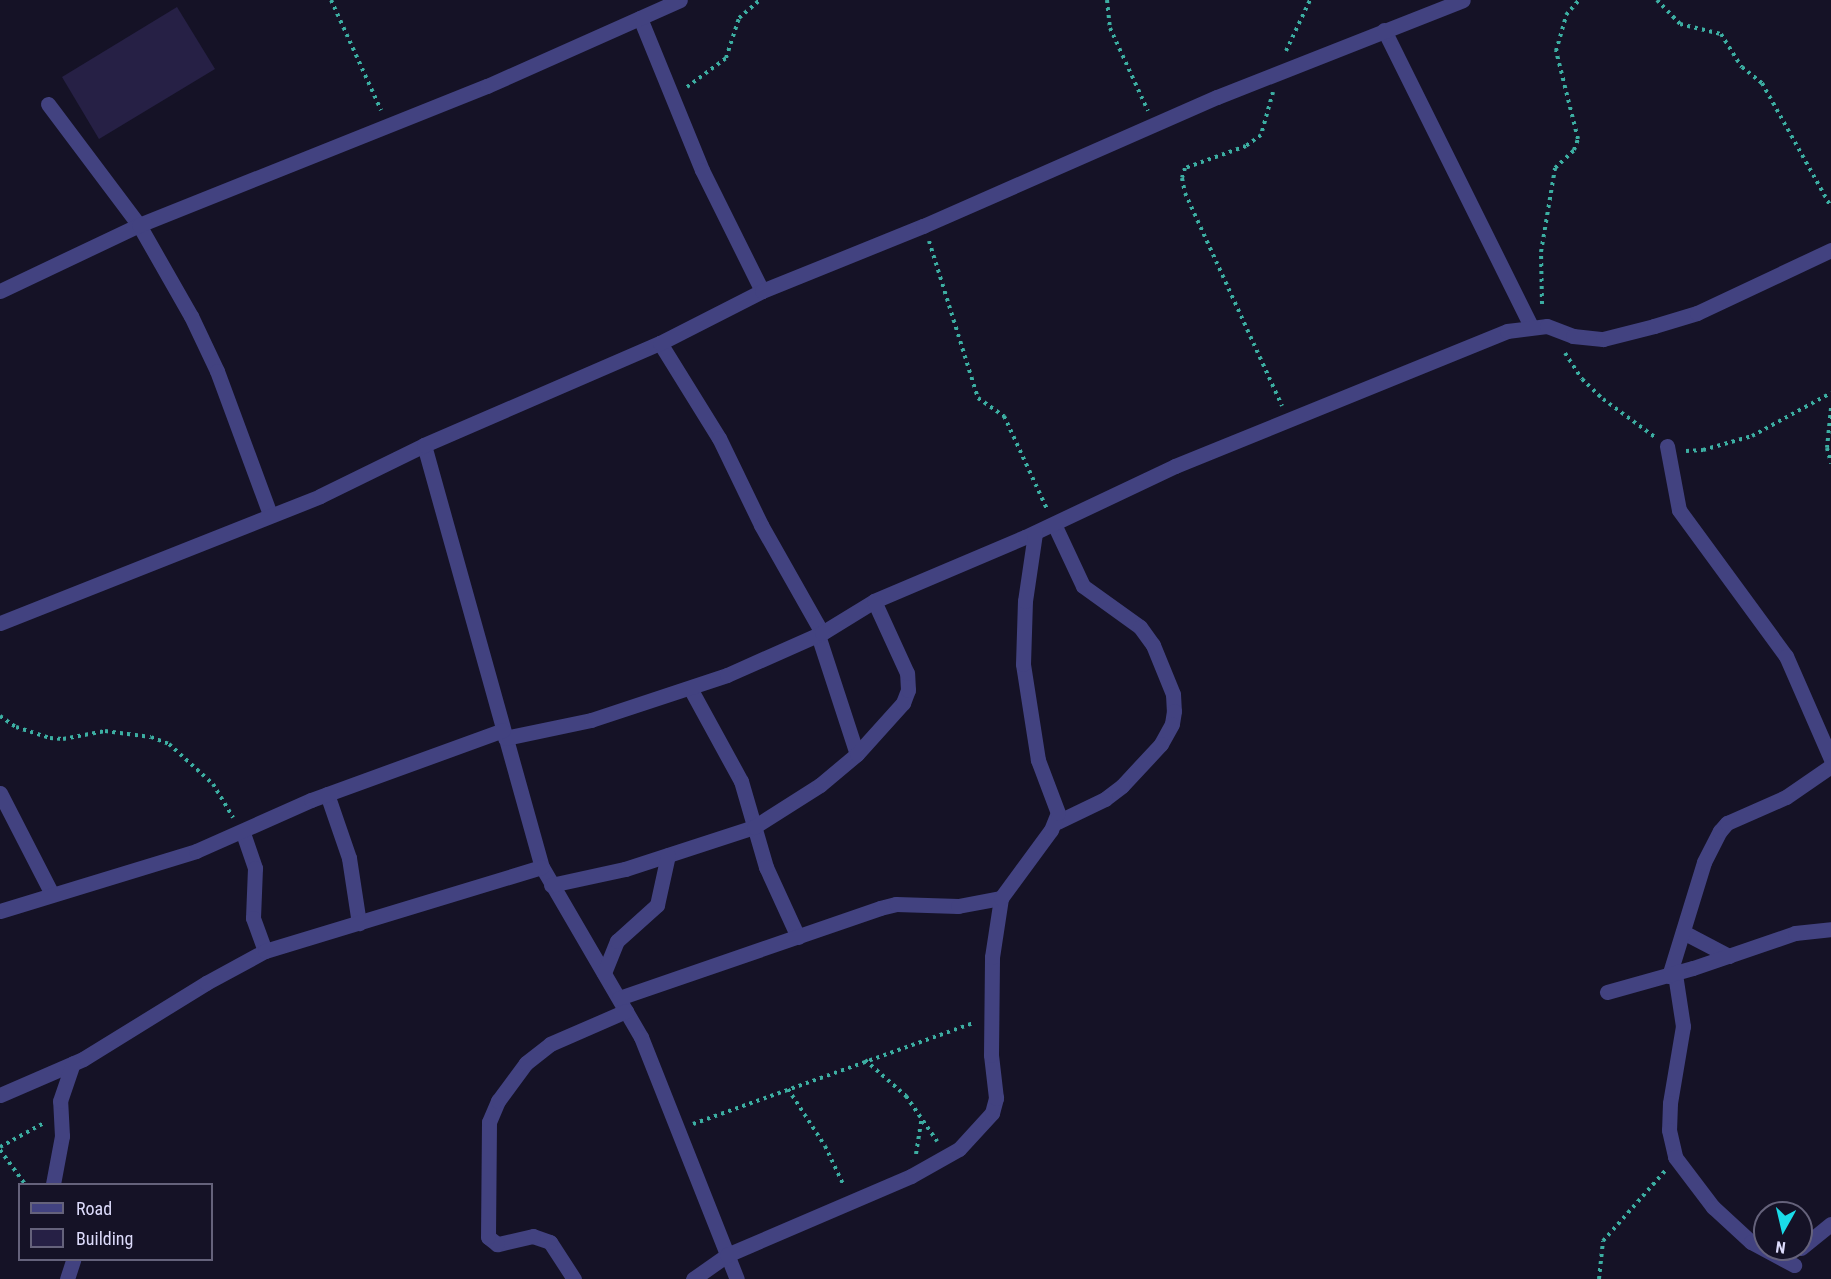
<!DOCTYPE html>
<html>
<head>
<meta charset="utf-8">
<style>
	body { margin:0 }
	#map { position:relative; width:1831px; height:1279px; overflow:hidden; background:#151226; font-family:"Roboto Condensed",sans-serif }
	div>[style] { position:absolute }
	.building>* { inset:0; background:#262045 }
	.path>* { height:4px; margin-top:-2px; transform-origin:0; background:repeating-linear-gradient(90deg,#3caea2 0 3px,transparent 0 7.5px) }
	.street>* { height:15px; margin:-7.5px; padding:0 7.5px; transform-origin:7.5px; border-radius:7.5px; background:#424280 }
	span { translate:-50% -50%; white-space:nowrap; text-align:center; line-height:1.15; -webkit-text-stroke:5px #151226; paint-order:stroke }
	.legend { position:absolute; left:18px; top:1183px; width:195px; height:78px; box-sizing:border-box; background:#151226; border:2px solid #65627b; margin:0; padding:8px 10px; list-style:none; font-size:18px; color:#dddbfb }
	.legend li { display:flex; align-items:center; gap:12px; height:30px }
	.legend b { width:30px; border:2px solid #65627b }
	.north { position:absolute; left:1753px; top:1201px; width:60px; height:60px; box-sizing:border-box; background:#151226; border:2px solid #65627b; border-radius:50%; rotate:188deg; font-size:16px; font-weight:700; line-height:24px; text-align:center; color:#dddbfb }
	.north::after { content:''; display:block; margin:auto; width:21px; height:27px; background:#1adce8; clip-path:polygon(50% 0,100% 100%,50% 72%,0 100%) }
</style>
</head>
<body>
<div id="map">
	<div class="building">
		<div style="clip-path:polygon(177px 7px,215px 69px,99px 139px,62px 77px)"></div>
	</div>
	<div class="path">
		<div style="left:331px;top:0;width:121px;rotate:65.6deg"></div>
		<div style="left:1107px;top:0;width:28px;rotate:84deg"></div>
		<div style="left:1110px;top:28px;width:91px;rotate:65.4deg"></div>
		<div style="left:1657px;top:0;width:33px;rotate:46deg"></div>
		<div style="left:1680px;top:24px;width:42px;rotate:13.7deg"></div>
		<div style="left:1721px;top:34px;width:39px;rotate:58deg"></div>
		<div style="left:1742px;top:67px;width:26px;rotate:39deg"></div>
		<div style="left:1762px;top:83px;width:142px;rotate:60.9deg"></div>
		<div style="left:1286px;top:51px;width:56px;rotate:-64.8deg"></div>
		<div style="left:687px;top:87px;width:49px;rotate:-36.6deg"></div>
		<div style="left:726px;top:58px;width:42px;rotate:-72deg"></div>
		<div style="left:739px;top:18px;width:28px;rotate:-41deg"></div>
		<div style="left:1273px;top:92px;width:45px;rotate:105.6deg"></div>
		<div style="left:1261px;top:135px;width:19px;rotate:144deg"></div>
		<div style="left:1246px;top:146px;width:65px;rotate:160.2deg"></div>
		<div style="left:1185px;top:168px;width:10px;rotate:107deg"></div>
		<div style="left:1182px;top:178px;width:15px;rotate:79deg"></div>
		<div style="left:1185px;top:193px;width:234px;rotate:65.5deg"></div>
		<div style="left:929px;top:241px;width:164px;rotate:72.7deg"></div>
		<div style="left:978px;top:398px;width:32px;rotate:35deg"></div>
		<div style="left:1004px;top:416px;width:102px;rotate:65.2deg"></div>
		<div style="left:1542px;top:304px;width:52px;rotate:-91.1deg"></div>
		<div style="left:1541px;top:252px;width:85px;rotate:-80.5deg"></div>
		<div style="left:1555px;top:168px;width:26px;rotate:-43deg"></div>
		<div style="left:1574px;top:150px;width:12px;rotate:-70deg"></div>
		<div style="left:1578px;top:139px;width:91px;rotate:-104deg"></div>
		<div style="left:1556px;top:51px;width:37px;rotate:-74deg"></div>
		<div style="left:1566px;top:15px;width:20px;rotate:-49deg"></div>
		<div style="left:1565px;top:353px;width:31px;rotate:57deg"></div>
		<div style="left:1582px;top:379px;width:29px;rotate:44deg"></div>
		<div style="left:1603px;top:399px;width:64px;rotate:36.2deg"></div>
		<div style="left:1831px;top:408px;width:40px;rotate:95.7deg"></div>
		<div style="left:1827px;top:448px;width:16px;rotate:75deg"></div>
		<div style="left:1686px;top:451px;width:17px;rotate:-3deg"></div>
		<div style="left:1703px;top:450px;width:51px;rotate:-15.9deg"></div>
		<div style="left:1752px;top:436px;width:90px;rotate:-28.6deg"></div>
		<div style="left:0;top:716px;width:19px;rotate:35deg"></div>
		<div style="left:16px;top:727px;width:36px;rotate:18deg"></div>
		<div style="left:50px;top:738px;width:13px;rotate:4deg"></div>
		<div style="left:63px;top:739px;width:43px;rotate:-10.8deg"></div>
		<div style="left:105px;top:731px;width:46px;rotate:7.4deg"></div>
		<div style="left:151px;top:737px;width:19px;rotate:21deg"></div>
		<div style="left:169px;top:744px;width:59px;rotate:42.3deg"></div>
		<div style="left:213px;top:784px;width:39px;rotate:59deg"></div>
		<div style="left:865px;top:1060px;width:55px;rotate:41.3deg"></div>
		<div style="left:906px;top:1096px;width:55px;rotate:55.4deg"></div>
		<div style="left:788px;top:1089px;width:68px;rotate:57deg"></div>
		<div style="left:825px;top:1146px;width:44px;rotate:64.6deg"></div>
		<div style="left:693px;top:1124px;width:299px;rotate:-19.8deg"></div>
		<div style="left:0;top:1147px;width:50px;rotate:-28.6deg"></div>
		<div style="left:0;top:1150px;width:42px;rotate:53.7deg"></div>
		<div style="left:916px;top:1154px;width:37px;rotate:-81deg"></div>
		<div style="left:1599px;top:1279px;width:38px;rotate:-84deg"></div>
		<div style="left:1603px;top:1241px;width:94px;rotate:-48.5deg"></div>
	</div>
	<div class="street">
		<div style="left:640px;top:18px;width:164px;rotate:67.8deg"></div>
		<div style="left:702px;top:170px;width:135px;rotate:63.6deg"></div>
		<div style="left:1384px;top:30px;width:330px;rotate:63.6deg"></div>
		<div style="left:48px;top:104px;width:151px;rotate:53.1deg"></div>
		<div style="left:139px;top:225px;width:105px;rotate:60.3deg"></div>
		<div style="left:191px;top:316px;width:61px;rotate:64.7deg"></div>
		<div style="left:217px;top:371px;width:153px;rotate:69.7deg"></div>
		<div style="left:0;top:291px;width:154px;rotate:-25.4deg"></div>
		<div style="left:139px;top:225px;width:375px;rotate:-21.8deg"></div>
		<div style="left:487px;top:86px;width:211px;rotate:-24deg"></div>
		<div style="left:660px;top:343px;width:112px;rotate:58.2deg"></div>
		<div style="left:719px;top:438px;width:97px;rotate:64.2deg"></div>
		<div style="left:761px;top:525px;width:124px;rotate:60.5deg"></div>
		<div style="left:424px;top:445px;width:438px;rotate:74.4deg"></div>
		<div style="left:542px;top:867px;width:197px;rotate:59.8deg"></div>
		<div style="left:641px;top:1037px;width:260px;rotate:68.4deg"></div>
		<div style="left:1667px;top:446px;width:65px;rotate:79.4deg"></div>
		<div style="left:1679px;top:510px;width:181px;rotate:53.8deg"></div>
		<div style="left:1786px;top:656px;width:112px;rotate:66.4deg"></div>
		<div style="left:1054px;top:524px;width:68px;rotate:64.9deg"></div>
		<div style="left:1083px;top:586px;width:70px;rotate:35.7deg"></div>
		<div style="left:1140px;top:627px;width:22px;rotate:54deg"></div>
		<div style="left:1153px;top:645px;width:53px;rotate:67.8deg"></div>
		<div style="left:1173px;top:694px;width:17px;rotate:87deg"></div>
		<div style="left:1174px;top:711px;width:13px;rotate:99deg"></div>
		<div style="left:1172px;top:724px;width:23px;rotate:119deg"></div>
		<div style="left:1161px;top:744px;width:57px;rotate:132.9deg"></div>
		<div style="left:1122px;top:786px;width:21px;rotate:143deg"></div>
		<div style="left:1105px;top:799px;width:53px;rotate:154.4deg"></div>
		<div style="left:0;top:623px;width:344px;rotate:-21.6deg"></div>
		<div style="left:320px;top:496px;width:116px;rotate:-26.1deg"></div>
		<div style="left:424px;top:445px;width:257px;rotate:-23.4deg"></div>
		<div style="left:660px;top:343px;width:114px;rotate:-27deg"></div>
		<div style="left:762px;top:291px;width:174px;rotate:-22deg"></div>
		<div style="left:923px;top:226px;width:321px;rotate:-23.7deg"></div>
		<div style="left:1217px;top:97px;width:264px;rotate:-21.5deg"></div>
		<div style="left:818px;top:635px;width:125px;rotate:71.9deg"></div>
		<div style="left:690px;top:688px;width:106px;rotate:61.3deg"></div>
		<div style="left:741px;top:781px;width:90px;rotate:73.8deg"></div>
		<div style="left:766px;top:867px;width:77px;rotate:65.4deg"></div>
		<div style="left:505px;top:738px;width:88px;rotate:-11.8deg"></div>
		<div style="left:591px;top:720px;width:143px;rotate:-18.3deg"></div>
		<div style="left:727px;top:675px;width:104px;rotate:-23.9deg"></div>
		<div style="left:822px;top:633px;width:61px;rotate:-31.6deg"></div>
		<div style="left:874px;top:601px;width:164px;rotate:-23deg"></div>
		<div style="left:1025px;top:537px;width:166px;rotate:-25.3deg"></div>
		<div style="left:1175px;top:466px;width:358px;rotate:-22.1deg"></div>
		<div style="left:1507px;top:331px;width:40px;rotate:-7.1deg"></div>
		<div style="left:1547px;top:326px;width:28px;rotate:21deg"></div>
		<div style="left:1573px;top:336px;width:30px;rotate:6deg"></div>
		<div style="left:1603px;top:339px;width:53px;rotate:-14.3deg"></div>
		<div style="left:1654px;top:326px;width:45px;rotate:-16.8deg"></div>
		<div style="left:1697px;top:313px;width:148px;rotate:-25.2deg"></div>
		<div style="left:0;top:793px;width:114px;rotate:62.8deg"></div>
		<div style="left:327px;top:794px;width:68px;rotate:71deg"></div>
		<div style="left:349px;top:858px;width:66px;rotate:81.3deg"></div>
		<div style="left:243px;top:833px;width:37px;rotate:71deg"></div>
		<div style="left:255px;top:868px;width:50px;rotate:92.3deg"></div>
		<div style="left:253px;top:918px;width:35px;rotate:70deg"></div>
		<div style="left:551px;top:885px;width:76px;rotate:-12.2deg"></div>
		<div style="left:625px;top:869px;width:136px;rotate:-18deg"></div>
		<div style="left:754px;top:827px;width:78px;rotate:-32.5deg"></div>
		<div style="left:820px;top:785px;width:48px;rotate:-40deg"></div>
		<div style="left:857px;top:754px;width:69px;rotate:-48deg"></div>
		<div style="left:903px;top:703px;width:14px;rotate:-69deg"></div>
		<div style="left:908px;top:690px;width:17px;rotate:-93deg"></div>
		<div style="left:907px;top:673px;width:79px;rotate:-114.6deg"></div>
		<div style="left:0;top:911px;width:205px;rotate:-17deg"></div>
		<div style="left:196px;top:851px;width:126px;rotate:-23.9deg"></div>
		<div style="left:311px;top:800px;width:204px;rotate:-20deg"></div>
		<div style="left:1683px;top:932px;width:52px;rotate:27.6deg"></div>
		<div style="left:604px;top:973px;width:35px;rotate:-68deg"></div>
		<div style="left:617px;top:941px;width:54px;rotate:-42deg"></div>
		<div style="left:657px;top:905px;width:51px;rotate:-77.6deg"></div>
		<div style="left:1675px;top:974px;width:53px;rotate:81.3deg"></div>
		<div style="left:1683px;top:1026px;width:78px;rotate:99.6deg"></div>
		<div style="left:1670px;top:1103px;width:27px;rotate:92deg"></div>
		<div style="left:1669px;top:1130px;width:28px;rotate:77deg"></div>
		<div style="left:1675px;top:1157px;width:63px;rotate:52.8deg"></div>
		<div style="left:1713px;top:1207px;width:52px;rotate:42.6deg"></div>
		<div style="left:1751px;top:1242px;width:49px;rotate:28.1deg"></div>
		<div style="left:1669px;top:976px;width:119px;rotate:-72.9deg"></div>
		<div style="left:1704px;top:862px;width:35px;rotate:-63deg"></div>
		<div style="left:1720px;top:831px;width:11px;rotate:-49deg"></div>
		<div style="left:1727px;top:823px;width:64px;rotate:-23.8deg"></div>
		<div style="left:1786px;top:797px;width:55px;rotate:-34.6deg"></div>
		<div style="left:1607px;top:992px;width:89px;rotate:-15.6deg"></div>
		<div style="left:1693px;top:968px;width:108px;rotate:-18.9deg"></div>
		<div style="left:1795px;top:933px;width:36px;rotate:-6deg"></div>
		<div style="left:619px;top:998px;width:276px;rotate:-19deg"></div>
		<div style="left:880px;top:908px;width:16px;rotate:-14deg"></div>
		<div style="left:896px;top:904px;width:62px;rotate:1.8deg"></div>
		<div style="left:958px;top:906px;width:44px;rotate:-10.5deg"></div>
		<div style="left:0;top:1095px;width:90px;rotate:-23.4deg"></div>
		<div style="left:83px;top:1059px;width:145px;rotate:-31.7deg"></div>
		<div style="left:206px;top:983px;width:67px;rotate:-28.5deg"></div>
		<div style="left:265px;top:951px;width:289px;rotate:-16.9deg"></div>
		<div style="left:53px;top:1184px;width:49px;rotate:-79.4deg"></div>
		<div style="left:62px;top:1136px;width:35px;rotate:-93deg"></div>
		<div style="left:60px;top:1101px;width:40px;rotate:-71.1deg"></div>
		<div style="left:1801px;top:1248px;width:38px;rotate:-39deg"></div>
		<div style="left:67px;top:1279px;width:20px;rotate:-72deg"></div>
		<div style="left:574px;top:1279px;width:44px;rotate:-123deg"></div>
		<div style="left:550px;top:1242px;width:18px;rotate:-161deg"></div>
		<div style="left:533px;top:1236px;width:37px;rotate:167deg"></div>
		<div style="left:497px;top:1244px;width:11px;rotate:-142deg"></div>
		<div style="left:488px;top:1237px;width:115px;rotate:-89.5deg"></div>
		<div style="left:489px;top:1122px;width:23px;rotate:-67deg"></div>
		<div style="left:498px;top:1101px;width:47px;rotate:-53.6deg"></div>
		<div style="left:526px;top:1063px;width:31px;rotate:-38deg"></div>
		<div style="left:550px;top:1044px;width:83px;rotate:-23.5deg"></div>
		<div style="left:693px;top:1279px;width:42px;rotate:-35.2deg"></div>
		<div style="left:727px;top:1255px;width:200px;rotate:-23.2deg"></div>
		<div style="left:911px;top:1176px;width:55px;rotate:-29.4deg"></div>
		<div style="left:959px;top:1149px;width:49px;rotate:-47.5deg"></div>
		<div style="left:992px;top:1113px;width:16px;rotate:-75deg"></div>
		<div style="left:996px;top:1098px;width:43px;rotate:-96.6deg"></div>
		<div style="left:991px;top:1055px;width:98px;rotate:-89.4deg"></div>
		<div style="left:992px;top:957px;width:60px;rotate:-81.3deg"></div>
		<div style="left:1001px;top:898px;width:84px;rotate:-53.7deg"></div>
		<div style="left:1051px;top:830px;width:18px;rotate:-68deg"></div>
		<div style="left:1058px;top:813px;width:57px;rotate:-110.7deg"></div>
		<div style="left:1038px;top:760px;width:97px;rotate:-98.9deg"></div>
		<div style="left:1023px;top:664px;width:63px;rotate:-88.2deg"></div>
		<div style="left:1025px;top:601px;width:69px;rotate:-81.6deg"></div>
	</div>
	<ul class="legend">
	<li><b style="height:8px;background:#424280"></b>Road</li>
	<li><b style="height:16px;background:#262045"></b>Building</li>
	</ul>
	<div class="north">N</div>
</div>
</body>
</html>
